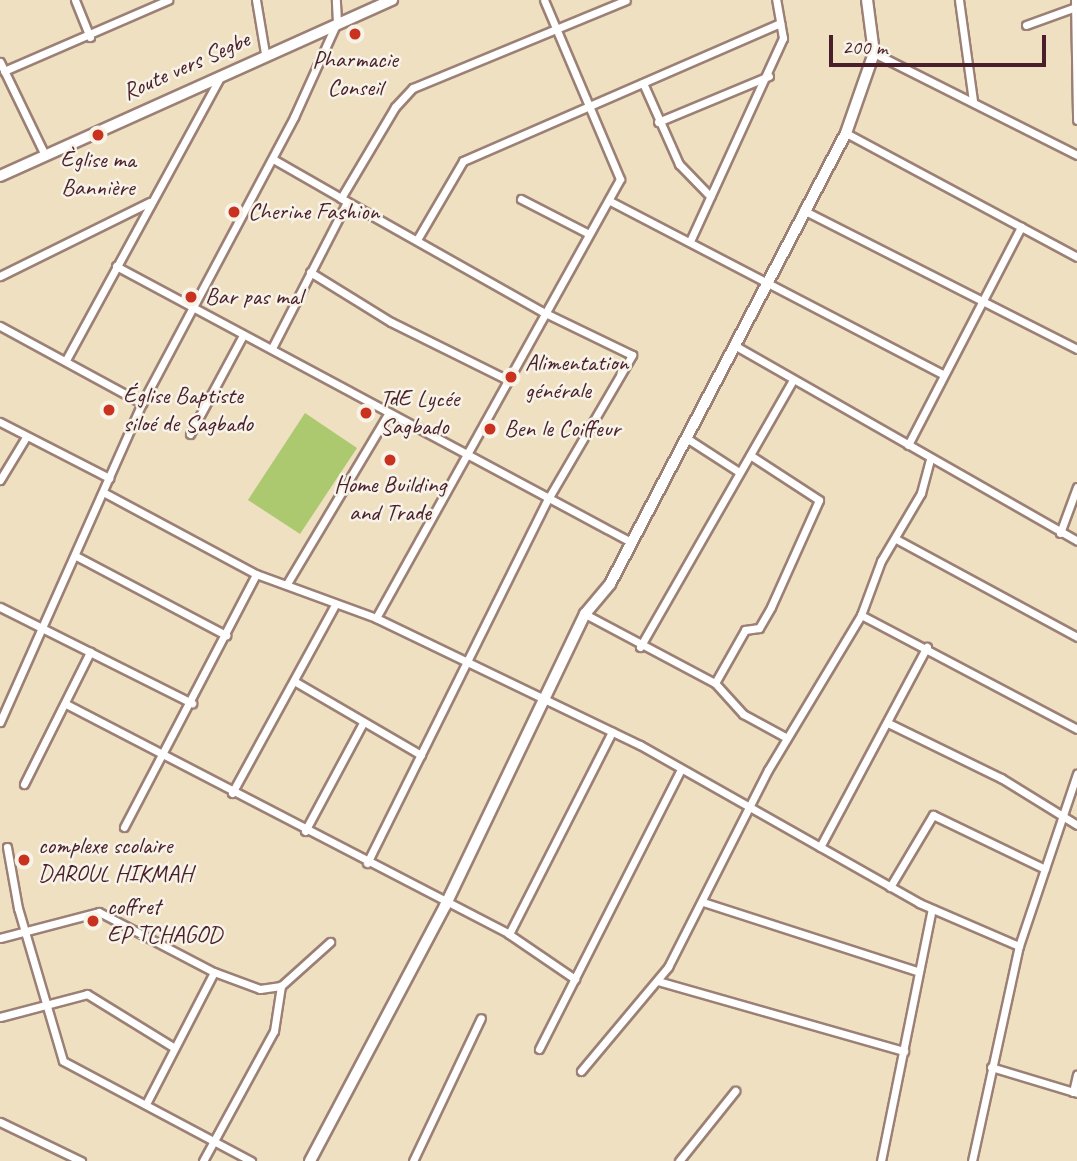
<!DOCTYPE html>
<html>
<head>
<meta charset="utf-8">
<style>
	body { margin:0 }
	#map { position:relative; width:1077px; height:1161px; overflow:hidden; background:#efe0c1; font-family:Caveat,sans-serif }
	div>[style] { position:absolute }
	.green>* { inset:0; background:#acc96f }
	.roads { filter:drop-shadow(2px 0 #9c8076) drop-shadow(-2px 0 #9c8076) drop-shadow(0 2px #9c8076) drop-shadow(0 -2px #9c8076) }
	.street>* { height:7px; margin:-3.5px; padding:0 3.5px; transform-origin:3.5px; border-radius:3.5px; background:#fff }
	.secondary>* { height:10px; margin:-5px; padding:0 5px; transform-origin:5px; border-radius:5px; background:#fff }
	.dots>* { width:19px; height:19px; translate:-50% -50%; box-sizing:border-box; border:4px solid #f7f3e8; border-radius:50% }
	span { translate:-50% -50%; white-space:nowrap; text-align:center; line-height:1.15; -webkit-text-stroke:5px #f7f3e8; paint-order:stroke }
	.poi-label { font-size:24px; color:#4a1f2b }
	.left { translate:0 -50%; text-align:left }
	.street-label { font-size:24px; color:#4a1f2b }
	.scale { position:absolute; left:829px; top:35px; width:217px; height:32px; box-sizing:border-box; border:4px solid #4a1f2b; border-top:0; padding-left:9px; font-size:21px; line-height:24px; white-space:nowrap; color:#4a1f2b; -webkit-text-stroke:5px #f7f3e8; paint-order:stroke }
</style>
</head>
<body>
<div id="map">
	<div class="green">
		<div style="clip-path:polygon(305px 413px,357px 448px,300px 534px,248px 500px)"></div>
	</div>
	<div class="roads">
		<div class="street">
			<div style="left:75px;top:0;width:40px;rotate:68deg"></div>
			<div style="left:256px;top:0;width:54px;rotate:80.4deg"></div>
			<div style="left:959px;top:0;width:102px;rotate:82.1deg"></div>
			<div style="left:1075px;top:0;width:120px;rotate:89deg"></div>
			<div style="left:1026px;top:25px;width:50px;rotate:-19.9deg"></div>
			<div style="left:874px;top:53px;width:227px;rotate:26.7deg"></div>
			<div style="left:0;top:62px;width:103px;rotate:64.2deg"></div>
			<div style="left:4px;top:71px;width:179px;rotate:-23.4deg"></div>
			<div style="left:643px;top:83px;width:89px;rotate:66deg"></div>
			<div style="left:679px;top:164px;width:45px;rotate:45.9deg"></div>
			<div style="left:658px;top:122px;width:120px;rotate:-22.5deg"></div>
			<div style="left:846px;top:133px;width:262px;rotate:28.2deg"></div>
			<div style="left:273px;top:159px;width:78px;rotate:29.8deg"></div>
			<div style="left:521px;top:199px;width:76px;rotate:27.2deg"></div>
			<div style="left:610px;top:201px;width:375px;rotate:27.5deg"></div>
			<div style="left:803px;top:210px;width:307px;rotate:26.9deg"></div>
			<div style="left:418px;top:238px;width:89px;rotate:-59.7deg"></div>
			<div style="left:463px;top:161px;width:346px;rotate:-23.5deg"></div>
			<div style="left:691px;top:239px;width:221px;rotate:-65.4deg"></div>
			<div style="left:783px;top:38px;width:39px;rotate:-100deg"></div>
			<div style="left:116px;top:266px;width:584px;rotate:28.19deg"></div>
			<div style="left:310px;top:272px;width:95px;rotate:31.7deg"></div>
			<div style="left:391px;top:322px;width:128px;rotate:26.4deg"></div>
			<div style="left:0;top:276px;width:167px;rotate:-26.3deg"></div>
			<div style="left:0;top:326px;width:162px;rotate:28.5deg"></div>
			<div style="left:734px;top:345px;width:395px;rotate:29.7deg"></div>
			<div style="left:272px;top:348px;width:164px;rotate:-62.8deg"></div>
			<div style="left:66px;top:360px;width:321px;rotate:-61.4deg"></div>
			<div style="left:0;top:422px;width:123px;rotate:27.2deg"></div>
			<div style="left:190px;top:434px;width:112px;rotate:-61.8deg"></div>
			<div style="left:688px;top:439px;width:61px;rotate:32.9deg"></div>
			<div style="left:908px;top:445px;width:246px;rotate:-62.6deg"></div>
			<div style="left:0;top:480px;width:50px;rotate:-58.8deg"></div>
			<div style="left:103px;top:492px;width:174px;rotate:28.2deg"></div>
			<div style="left:256px;top:574px;width:128px;rotate:20.1deg"></div>
			<div style="left:376px;top:618px;width:293px;rotate:25.7deg"></div>
			<div style="left:640px;top:745px;width:321px;rotate:29.5deg"></div>
			<div style="left:919px;top:903px;width:109px;rotate:23.3deg"></div>
			<div style="left:1060px;top:533px;width:49px;rotate:-69.7deg"></div>
			<div style="left:896px;top:539px;width:206px;rotate:28.4deg"></div>
			<div style="left:76px;top:556px;width:170px;rotate:27.8deg"></div>
			<div style="left:288px;top:582px;width:196px;rotate:-59.2deg"></div>
			<div style="left:0;top:607px;width:215px;rotate:26.6deg"></div>
			<div style="left:585px;top:614px;width:147px;rotate:28deg"></div>
			<div style="left:715px;top:683px;width:42px;rotate:47.9deg"></div>
			<div style="left:743px;top:714px;width:50px;rotate:28.6deg"></div>
			<div style="left:861px;top:615px;width:244px;rotate:27.8deg"></div>
			<div style="left:376px;top:618px;width:502px;rotate:-60.93deg"></div>
			<div style="left:620px;top:179px;width:194px;rotate:-113deg"></div>
			<div style="left:640px;top:647px;width:308px;rotate:-60.2deg"></div>
			<div style="left:294px;top:681px;width:147px;rotate:30.2deg"></div>
			<div style="left:715px;top:683px;width:61px;rotate:-60.5deg"></div>
			<div style="left:745px;top:630px;width:14px;rotate:-8deg"></div>
			<div style="left:759px;top:628px;width:24px;rotate:-60deg"></div>
			<div style="left:771px;top:607px;width:117px;rotate:-65.8deg"></div>
			<div style="left:819px;top:500px;width:82px;rotate:-146.9deg"></div>
			<div style="left:66px;top:704px;width:499px;rotate:27.4deg"></div>
			<div style="left:509px;top:934px;width:80px;rotate:34.3deg"></div>
			<div style="left:0;top:722px;width:349px;rotate:-66deg"></div>
			<div style="left:142px;top:403px;width:324px;rotate:-62deg"></div>
			<div style="left:294px;top:117px;width:104px;rotate:-65.6deg"></div>
			<div style="left:337px;top:22px;width:22px;rotate:-93deg"></div>
			<div style="left:888px;top:723px;width:126px;rotate:26deg"></div>
			<div style="left:1001px;top:778px;width:89px;rotate:31.7deg"></div>
			<div style="left:24px;top:784px;width:148px;rotate:-63.4deg"></div>
			<div style="left:232px;top:793px;width:214px;rotate:-61.3deg"></div>
			<div style="left:124px;top:827px;width:285px;rotate:-62.4deg"></div>
			<div style="left:305px;top:831px;width:123px;rotate:-61.8deg"></div>
			<div style="left:7px;top:847px;width:62px;rotate:79.8deg"></div>
			<div style="left:18px;top:908px;width:159px;rotate:73.6deg"></div>
			<div style="left:63px;top:1061px;width:213px;rotate:28deg"></div>
			<div style="left:820px;top:847px;width:227px;rotate:-61.9deg"></div>
			<div style="left:367px;top:863px;width:407px;rotate:-63.6deg"></div>
			<div style="left:548px;top:499px;width:167px;rotate:-59.7deg"></div>
			<div style="left:632px;top:355px;width:99px;rotate:-154.2deg"></div>
			<div style="left:543px;top:312px;width:232px;rotate:-150.6deg"></div>
			<div style="left:341px;top:198px;width:106px;rotate:-59.3deg"></div>
			<div style="left:395px;top:107px;width:26px;rotate:-47deg"></div>
			<div style="left:413px;top:88px;width:230px;rotate:-22.4deg"></div>
			<div style="left:890px;top:887px;width:84px;rotate:-59.2deg"></div>
			<div style="left:933px;top:815px;width:124px;rotate:25.7deg"></div>
			<div style="left:703px;top:902px;width:225px;rotate:17.9deg"></div>
			<div style="left:509px;top:934px;width:227px;rotate:-63deg"></div>
			<div style="left:0;top:938px;width:102px;rotate:-14.7deg"></div>
			<div style="left:99px;top:912px;width:130px;rotate:27.6deg"></div>
			<div style="left:214px;top:972px;width:49px;rotate:20.3deg"></div>
			<div style="left:260px;top:989px;width:21px;rotate:-8deg"></div>
			<div style="left:658px;top:981px;width:256px;rotate:15.9deg"></div>
			<div style="left:0;top:1017px;width:90px;rotate:-14.8deg"></div>
			<div style="left:87px;top:994px;width:101px;rotate:31.6deg"></div>
			<div style="left:539px;top:1049px;width:314px;rotate:-63.1deg"></div>
			<div style="left:991px;top:1067px;width:90px;rotate:16.8deg"></div>
			<div style="left:581px;top:1071px;width:136px;rotate:-50.1deg"></div>
			<div style="left:668px;top:967px;width:221px;rotate:-63.1deg"></div>
			<div style="left:768px;top:770px;width:181px;rotate:-59deg"></div>
			<div style="left:861px;top:615px;width:58px;rotate:-69.7deg"></div>
			<div style="left:881px;top:561px;width:79px;rotate:-59.5deg"></div>
			<div style="left:921px;top:493px;width:34px;rotate:-75deg"></div>
			<div style="left:1073px;top:1092px;width:18px;rotate:-77deg"></div>
			<div style="left:147px;top:1102px;width:146px;rotate:-62.7deg"></div>
			<div style="left:0;top:1122px;width:90px;rotate:25.7deg"></div>
			<div style="left:203px;top:1161px;width:148px;rotate:-61.4deg"></div>
			<div style="left:274px;top:1031px;width:46px;rotate:-81.2deg"></div>
			<div style="left:281px;top:986px;width:66px;rotate:-41.9deg"></div>
			<div style="left:413px;top:1161px;width:158px;rotate:-64.6deg"></div>
			<div style="left:679px;top:1161px;width:90px;rotate:-51.3deg"></div>
			<div style="left:881px;top:1161px;width:257px;rotate:-78.6deg"></div>
			<div style="left:972px;top:1161px;width:220px;rotate:-77.7deg"></div>
			<div style="left:1019px;top:946px;width:182px;rotate:-71.4deg"></div>
		</div>
		<div class="secondary">
			<div style="left:0;top:176px;width:430px;rotate:-24.2deg"></div>
			<div style="left:310px;top:1161px;width:289px;rotate:-62.1deg"></div>
			<div style="left:445px;top:906px;width:324px;rotate:-64.4deg"></div>
			<div style="left:585px;top:614px;width:39px;rotate:-50deg"></div>
			<div style="left:610px;top:584px;width:509px;rotate:-62.38deg"></div>
			<div style="left:846px;top:133px;width:85px;rotate:-70.7deg"></div>
			<div style="left:874px;top:53px;width:53px;rotate:-97.5deg"></div>
		</div>
	</div>
	<div class="dots">
		<div style="left:355px;top:34px;background:#c8321e"></div>
		<div style="left:98px;top:135px;background:#c8321e"></div>
		<div style="left:234px;top:212px;background:#c8321e"></div>
		<div style="left:191px;top:297px;background:#c8321e"></div>
		<div style="left:511px;top:377px;background:#c8321e"></div>
		<div style="left:109px;top:410px;background:#c8321e"></div>
		<div style="left:366px;top:413px;background:#c8321e"></div>
		<div style="left:490px;top:429px;background:#c8321e"></div>
		<div style="left:390px;top:460px;background:#c8321e"></div>
		<div style="left:24px;top:860px;background:#c8321e"></div>
		<div style="left:93px;top:921px;background:#c8321e"></div>
	</div>
	<div class="poi-label">
		<span style="left:355px;top:74px">Pharmacie<br>Conseil</span>
		<span style="left:98px;top:174px">Èglise ma<br>Bannière</span>
		<span class="left" style="left:248px;top:212px">Cherine Fashion</span>
		<span class="left" style="left:205px;top:297px">Bar pas mal</span>
		<span class="left" style="left:525px;top:377px">Alimentation<br>générale</span>
		<span class="left" style="left:123px;top:410px">Église Baptiste<br>siloé de Sagbado</span>
		<span class="left" style="left:380px;top:413px">TdE Lycée<br>Sagbado</span>
		<span class="left" style="left:504px;top:429px">Ben le Coiffeur</span>
		<span style="left:390px;top:499px">Home Building<br>and Trade</span>
		<span class="left" style="left:38px;top:860px">complexe scolaire<br>DAROUL HIKMAH</span>
		<span class="left" style="left:107px;top:921px">coffret<br>EP TCHAGOD</span>
	</div>
	<div class="street-label">
		<span style="left:186px;top:66px;rotate:-24deg">Route vers Segbe</span>
	</div>
	<div class="scale">200 m</div>
</div>
</body>
</html>
